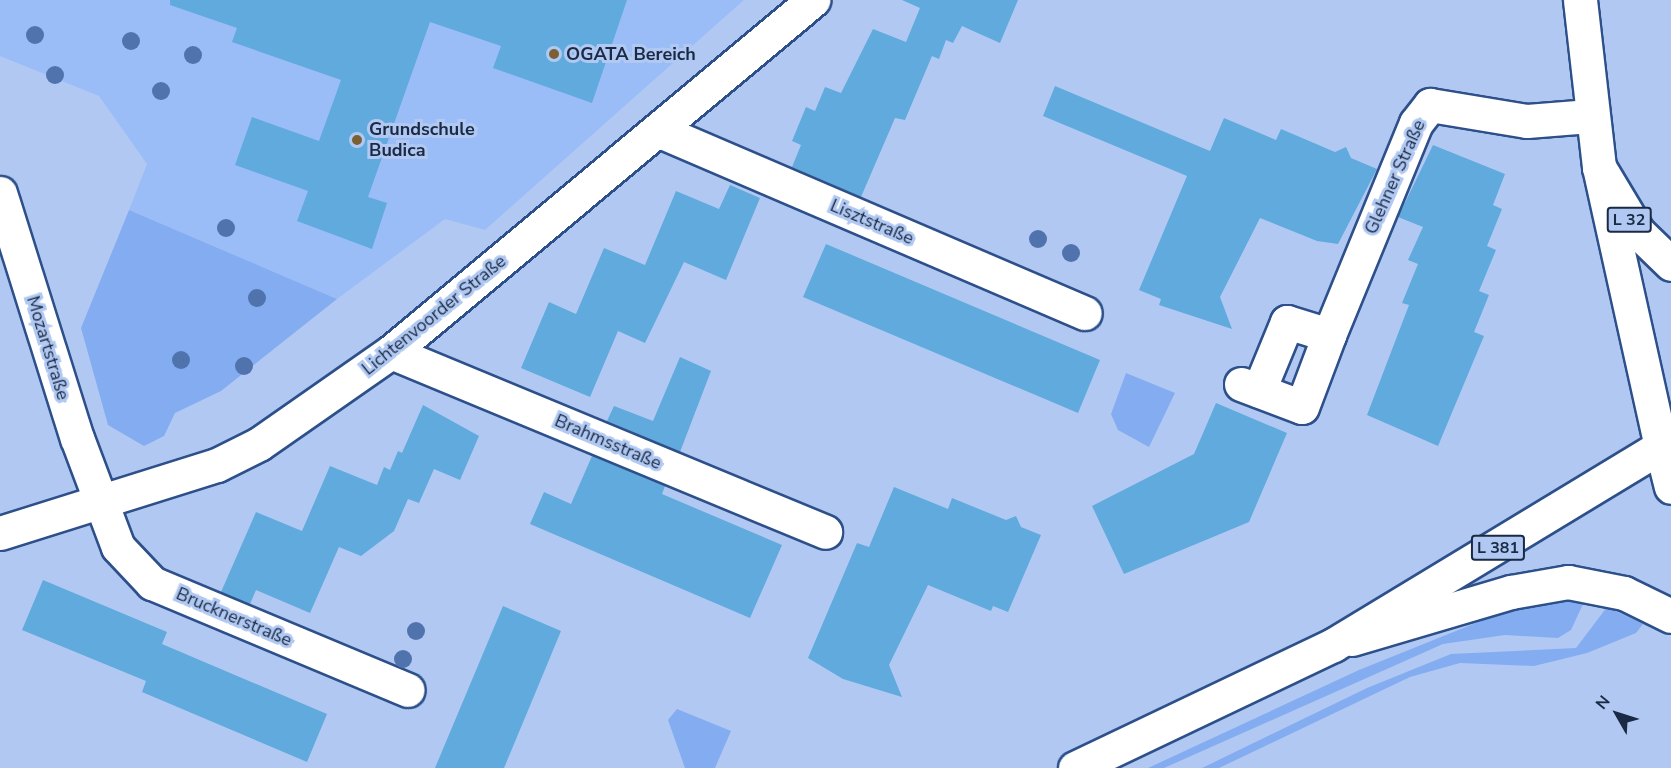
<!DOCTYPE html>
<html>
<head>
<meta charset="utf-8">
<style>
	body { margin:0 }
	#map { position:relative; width:1671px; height:768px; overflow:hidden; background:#b1c9f2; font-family:"Nunito Sans",sans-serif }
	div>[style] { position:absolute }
	.built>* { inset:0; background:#9abdf8 }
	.green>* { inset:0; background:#84acf0 }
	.building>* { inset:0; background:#60aadd }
	.roads { filter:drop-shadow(2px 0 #2d508a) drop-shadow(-2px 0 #2d508a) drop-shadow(0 2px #2d508a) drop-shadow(0 -2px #2d508a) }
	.street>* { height:33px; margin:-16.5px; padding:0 16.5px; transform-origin:16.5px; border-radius:16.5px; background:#fff }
	.secondary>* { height:33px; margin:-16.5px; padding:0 16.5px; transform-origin:16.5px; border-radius:16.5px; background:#fff }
	.primary>* { height:33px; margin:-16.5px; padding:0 16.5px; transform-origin:16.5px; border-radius:16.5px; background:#fff }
	.trees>* { width:18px; height:18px; margin:-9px; border-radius:50%; background:#5073ae }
	.dots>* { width:16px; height:16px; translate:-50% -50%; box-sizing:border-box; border:3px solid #b1c9f2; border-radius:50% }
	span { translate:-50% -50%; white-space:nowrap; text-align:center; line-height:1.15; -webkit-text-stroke:6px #b1c9f2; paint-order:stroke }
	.shield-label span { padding:2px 4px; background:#b1c9f2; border:2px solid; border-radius:4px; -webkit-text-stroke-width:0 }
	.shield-label { font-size:16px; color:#1a2a44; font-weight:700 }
	.poi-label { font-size:18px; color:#1a2a44; font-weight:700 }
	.left { translate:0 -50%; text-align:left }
	.street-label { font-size:18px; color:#1a2a44 }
	.north { position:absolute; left:1587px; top:684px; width:60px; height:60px; -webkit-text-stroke:4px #b1c9f2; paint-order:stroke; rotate:309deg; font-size:16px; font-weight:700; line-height:24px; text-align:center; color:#1a2a44 }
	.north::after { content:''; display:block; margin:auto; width:21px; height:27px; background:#1a2a44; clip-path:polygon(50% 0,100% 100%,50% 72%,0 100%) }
</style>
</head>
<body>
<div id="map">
	<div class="built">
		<div style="clip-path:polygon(0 0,744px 0,485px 230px,445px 219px,337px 299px,129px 210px,147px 164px,99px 96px,0 56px)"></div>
	</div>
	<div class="green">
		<div style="clip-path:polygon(129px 210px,337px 299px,221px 391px,175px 413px,164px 436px,144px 446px,108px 425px,81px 328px)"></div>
		<div style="clip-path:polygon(1126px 373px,1175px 393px,1149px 447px,1118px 430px,1111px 414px)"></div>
		<div style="clip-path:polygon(1557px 600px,1584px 602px,1571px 630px,1558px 638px,1505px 635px,1443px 644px,1164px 768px,1148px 768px,1359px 670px,1518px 606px)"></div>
		<div style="clip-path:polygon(1607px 607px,1643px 624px,1636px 633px,1587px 653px,1534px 666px,1460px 663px,1410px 677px,1219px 768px,1202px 768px,1367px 688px,1451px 654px,1576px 648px)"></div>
		<div style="clip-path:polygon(677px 709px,731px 731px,715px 768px,685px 768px,668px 720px)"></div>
	</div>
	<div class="building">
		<div style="clip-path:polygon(170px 0,627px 0,592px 103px,493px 68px,501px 46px,430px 22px,368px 197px,387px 203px,372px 249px,297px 221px,308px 191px,235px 165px,252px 117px,319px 141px,341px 80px,232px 42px,237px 28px,170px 5px)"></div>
		<div style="clip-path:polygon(902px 0,1018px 0,1000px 43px,962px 26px,953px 43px,946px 40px,939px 59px,932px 56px,905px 120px,895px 118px,861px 197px,792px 167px,801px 145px,792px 141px,806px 107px,815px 111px,825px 87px,841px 93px,873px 29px,906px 42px,920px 8px)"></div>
		<div style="clip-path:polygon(1055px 86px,1210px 151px,1224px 118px,1276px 140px,1281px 129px,1335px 152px,1346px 147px,1351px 158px,1377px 169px,1338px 244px,1317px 241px,1260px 218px,1220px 297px,1232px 329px,1159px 305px,1161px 299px,1139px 290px,1187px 176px,1043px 116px)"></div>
		<div style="clip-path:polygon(1433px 145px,1505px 174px,1493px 205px,1502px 209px,1487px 246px,1496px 250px,1479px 291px,1489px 295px,1474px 332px,1484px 336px,1438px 446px,1367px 415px,1409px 305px,1402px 303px,1418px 264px,1408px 260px,1423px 227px,1398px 217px)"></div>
		<div style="clip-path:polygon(730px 185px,760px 198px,726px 280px,684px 262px,645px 343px,618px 331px,590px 397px,521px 368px,549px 302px,576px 314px,604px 248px,645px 265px,676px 191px,719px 209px)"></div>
		<div style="clip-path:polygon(826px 244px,1100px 360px,1078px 413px,803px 297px)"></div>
		<div style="clip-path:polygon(680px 357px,711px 371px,680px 452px,607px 421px,614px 406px,653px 421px)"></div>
		<div style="clip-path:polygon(1216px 403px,1287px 433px,1249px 522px,1124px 574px,1092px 506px,1194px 454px)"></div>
		<div style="clip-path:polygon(423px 405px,479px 436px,460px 480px,434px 469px,419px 503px,408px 499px,394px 531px,361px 556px,339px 547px,310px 613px,256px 590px,250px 604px,221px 592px,256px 512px,302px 531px,330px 466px,377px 485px,384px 467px,390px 470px,398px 451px,402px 453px)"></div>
		<div style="clip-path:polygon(592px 456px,665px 486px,662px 494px,782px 545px,750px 618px,530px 524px,544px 492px,571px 504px)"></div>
		<div style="clip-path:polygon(894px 487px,948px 509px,952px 498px,1006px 520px,1016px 516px,1021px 527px,1041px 535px,1008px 612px,993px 606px,991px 611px,928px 585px,889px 665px,902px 697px,843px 679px,808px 658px,857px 543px,869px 547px)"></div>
		<div style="clip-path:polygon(43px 580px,167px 632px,162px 644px,327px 714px,307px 762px,142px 692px,146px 681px,22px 630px)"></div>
		<div style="clip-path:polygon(503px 606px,561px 631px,544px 672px,504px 768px,435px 768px)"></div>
	</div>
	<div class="roads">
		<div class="street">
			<div style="left:1580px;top:0;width:168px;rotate:83.5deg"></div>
			<div style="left:1599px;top:167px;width:287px;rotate:77.5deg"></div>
			<div style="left:660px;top:131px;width:462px;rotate:23.2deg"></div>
			<div style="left:0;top:193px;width:257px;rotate:72.6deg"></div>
			<div style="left:77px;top:438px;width:116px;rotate:69.4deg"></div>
			<div style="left:118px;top:547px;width:50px;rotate:46.6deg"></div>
			<div style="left:152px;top:583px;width:277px;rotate:22.7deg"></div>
			<div style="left:1329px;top:335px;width:229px;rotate:-67.7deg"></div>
			<div style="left:1416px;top:123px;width:23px;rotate:-52deg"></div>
			<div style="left:1430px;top:105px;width:98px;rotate:9.4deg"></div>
			<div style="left:1527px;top:121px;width:63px;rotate:-4.5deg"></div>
			<div style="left:391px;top:352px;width:470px;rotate:22.5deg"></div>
			<div style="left:1241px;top:384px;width:65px;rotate:20.7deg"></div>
			<div style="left:1302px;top:407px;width:77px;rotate:-69.4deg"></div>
			<div style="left:1329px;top:335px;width:44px;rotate:-162.8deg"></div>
			<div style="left:1287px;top:322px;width:74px;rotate:112.4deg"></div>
			<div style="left:0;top:533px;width:227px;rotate:-17.4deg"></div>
			<div style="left:217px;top:465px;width:47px;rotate:-26.6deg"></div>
			<div style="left:259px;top:444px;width:161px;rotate:-34.9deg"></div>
			<div style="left:391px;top:352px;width:550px;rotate:-39.83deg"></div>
		</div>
		<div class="secondary">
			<div style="left:1661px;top:447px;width:41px;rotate:76deg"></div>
			<div style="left:1352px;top:639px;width:166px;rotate:-16.5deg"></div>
			<div style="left:1511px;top:592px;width:58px;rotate:-10deg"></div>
			<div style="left:1568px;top:582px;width:57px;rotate:11.1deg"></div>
			<div style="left:1624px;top:593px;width:52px;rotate:26.1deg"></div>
		</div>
		<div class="primary">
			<div style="left:1599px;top:167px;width:76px;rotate:59deg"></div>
			<div style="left:1638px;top:232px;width:46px;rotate:44.1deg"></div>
			<div style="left:1075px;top:768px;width:286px;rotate:-25.5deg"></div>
			<div style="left:1333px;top:645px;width:395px;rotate:-31.2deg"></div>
		</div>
	</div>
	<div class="trees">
		<div style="left:35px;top:35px"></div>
		<div style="left:131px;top:41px"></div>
		<div style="left:193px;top:55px"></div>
		<div style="left:55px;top:75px"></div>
		<div style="left:161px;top:91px"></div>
		<div style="left:226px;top:228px"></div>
		<div style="left:1038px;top:239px"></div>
		<div style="left:1071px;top:253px"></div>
		<div style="left:257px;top:298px"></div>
		<div style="left:181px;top:360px"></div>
		<div style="left:244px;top:366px"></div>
		<div style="left:416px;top:631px"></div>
		<div style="left:403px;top:659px"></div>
	</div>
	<div class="dots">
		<div style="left:554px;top:54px;background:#7a6032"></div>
		<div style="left:357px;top:140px;background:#7a6032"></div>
	</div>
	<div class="shield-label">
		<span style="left:1629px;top:220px">L 32</span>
		<span style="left:1498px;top:548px">L 381</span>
	</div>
	<div class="poi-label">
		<span class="left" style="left:566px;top:54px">OGATA Bereich</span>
		<span class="left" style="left:369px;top:140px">Grundschule<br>Budica</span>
	</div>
	<div class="street-label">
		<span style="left:1395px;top:177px;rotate:-66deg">Glehner Straße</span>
		<span style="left:872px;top:222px;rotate:23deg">Lisztstraße</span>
		<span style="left:434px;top:315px;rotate:-39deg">Lichtenvoorder Straße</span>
		<span style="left:48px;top:348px;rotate:73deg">Mozartstraße</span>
		<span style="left:608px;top:442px;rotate:23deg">Brahmsstraße</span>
		<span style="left:234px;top:617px;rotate:23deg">Brucknerstraße</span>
	</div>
	<div class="north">N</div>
</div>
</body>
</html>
